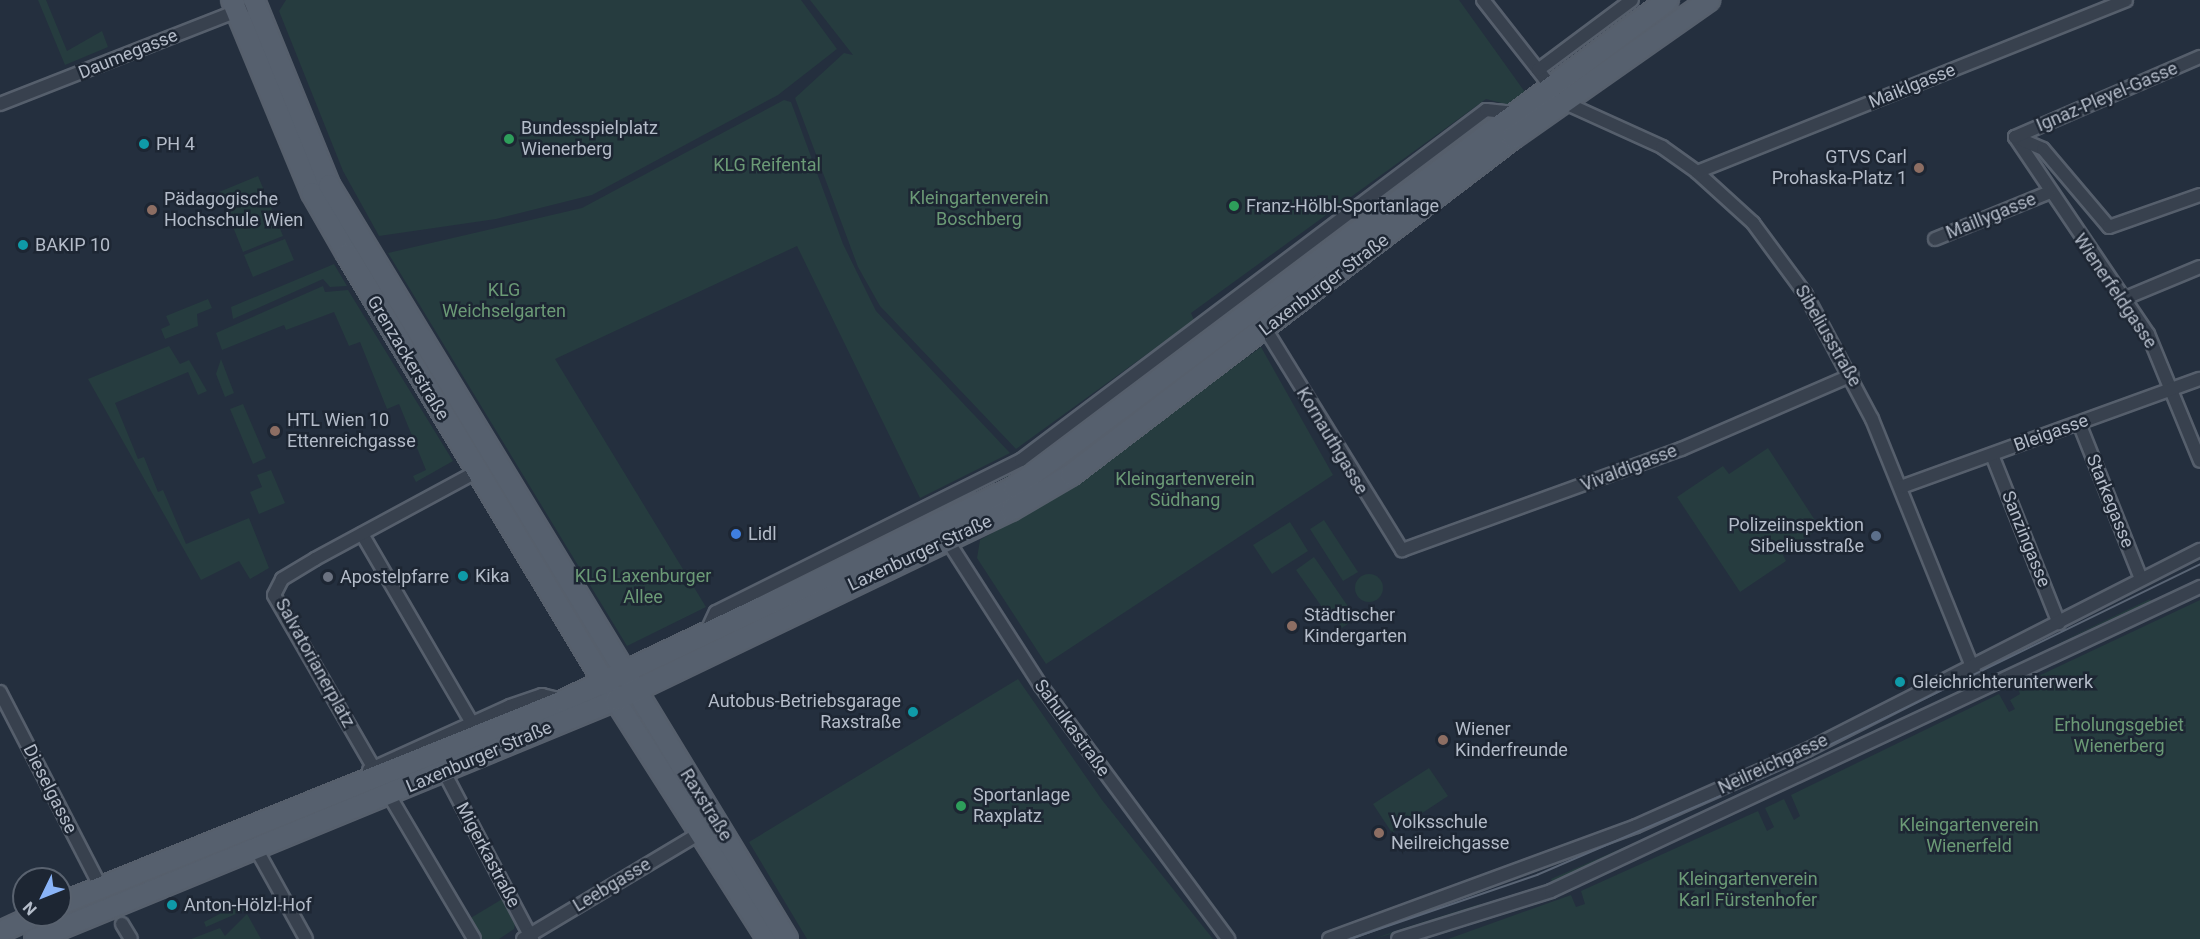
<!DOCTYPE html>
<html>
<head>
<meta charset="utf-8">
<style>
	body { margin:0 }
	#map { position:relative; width:2200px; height:939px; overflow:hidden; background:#242f3e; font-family:Roboto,sans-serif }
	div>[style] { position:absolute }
	.green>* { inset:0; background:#263c3f }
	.round { border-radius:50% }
	.roads { filter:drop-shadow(2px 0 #565f6c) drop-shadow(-2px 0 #565f6c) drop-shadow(0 2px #565f6c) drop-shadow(0 -2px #565f6c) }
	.minor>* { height:12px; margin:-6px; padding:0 6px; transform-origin:6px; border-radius:6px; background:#38414e }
	.primary>* { height:20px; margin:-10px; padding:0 10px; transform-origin:10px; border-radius:10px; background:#56606e }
	.tram>* { height:1.5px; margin:-0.75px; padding:0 0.75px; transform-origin:0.75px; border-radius:0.75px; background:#5a6575 }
	.dots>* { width:16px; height:16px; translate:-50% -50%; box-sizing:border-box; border:3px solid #1d2633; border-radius:50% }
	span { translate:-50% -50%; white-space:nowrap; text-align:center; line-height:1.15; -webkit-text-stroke:5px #1d2633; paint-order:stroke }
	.street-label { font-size:18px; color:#b4bcc9 }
	.poi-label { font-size:18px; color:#b4bcc9 }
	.left { translate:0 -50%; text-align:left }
	.right { translate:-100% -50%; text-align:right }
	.park-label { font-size:18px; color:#6b9a76 }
	.north { position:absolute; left:12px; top:867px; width:60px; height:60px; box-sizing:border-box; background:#1d2633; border:2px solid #59626f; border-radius:50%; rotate:227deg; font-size:16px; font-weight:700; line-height:24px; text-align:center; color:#b4bcc9 }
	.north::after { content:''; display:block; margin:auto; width:21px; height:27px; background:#8ab4f8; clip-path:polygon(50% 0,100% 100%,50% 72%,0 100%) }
</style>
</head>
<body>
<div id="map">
	<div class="green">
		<div style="clip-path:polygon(38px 0,46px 0,67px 51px,102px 31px,108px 47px,65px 65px)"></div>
		<div style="clip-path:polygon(286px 0,801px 0,837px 49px,778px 95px,592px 195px,496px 219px,379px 236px,343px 171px,279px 11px)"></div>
		<div style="clip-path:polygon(810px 0,1459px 0,1527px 95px,1513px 106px,1486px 99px,1191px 313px,1194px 320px,1016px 449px,880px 306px,858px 267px,795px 98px,844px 53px,853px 55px)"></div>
		<div style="clip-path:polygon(271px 72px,294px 119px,550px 561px,522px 530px,330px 214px)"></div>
		<div style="clip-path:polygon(784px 100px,791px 102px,843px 244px,876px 311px,1010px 453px,920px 498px,797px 246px,555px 359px,706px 607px,627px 646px,388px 253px,582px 208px)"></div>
		<div style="clip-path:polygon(261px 101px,341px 256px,337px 258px,298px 190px)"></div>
		<div style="clip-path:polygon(1487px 117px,1491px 122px,1006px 482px,1003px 476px,1050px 446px)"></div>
		<div style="clip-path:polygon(258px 176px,283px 236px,243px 252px,219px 192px)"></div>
		<div style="clip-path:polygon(285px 239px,294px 260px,253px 277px,244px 255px)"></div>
		<div style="clip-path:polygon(343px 259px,444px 431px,452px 448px,369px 316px,339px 261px)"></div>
		<div style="clip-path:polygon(334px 264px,347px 286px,330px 287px,323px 279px,233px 319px,231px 307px)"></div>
		<div style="clip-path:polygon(323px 286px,325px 292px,348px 290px,453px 461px,416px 482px,413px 476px,426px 470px,399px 404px,387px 409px,360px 342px,349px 346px,334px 312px,286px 330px,284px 325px,222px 350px,216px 333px)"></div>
		<div style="clip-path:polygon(208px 299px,212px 308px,197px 314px,198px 326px,165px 339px,161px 329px,170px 325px,166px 316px)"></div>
		<div style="clip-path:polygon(169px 346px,180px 364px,189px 360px,207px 391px,198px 395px,188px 372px,115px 403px,138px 459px,144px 457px,158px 492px,163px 490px,186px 544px,249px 518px,269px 568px,250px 579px,239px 561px,201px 580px,88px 379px)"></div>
		<div style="clip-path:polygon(1261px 347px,1333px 475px,1046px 664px,977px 558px,980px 540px,1065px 490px)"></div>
		<div style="clip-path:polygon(221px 359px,234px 393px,225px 397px,216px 374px)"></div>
		<div style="clip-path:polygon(243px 404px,266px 458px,253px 464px,230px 409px)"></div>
		<div style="clip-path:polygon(1768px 448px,1820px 528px,1782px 553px,1786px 561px,1740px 592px,1677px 497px,1723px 466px,1729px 474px)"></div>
		<div style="clip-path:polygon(271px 470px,285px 503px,259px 514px,250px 492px,262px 487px,257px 475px)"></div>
		<div style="clip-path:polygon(1324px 520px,1358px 572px,1343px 581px,1310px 529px)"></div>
		<div style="clip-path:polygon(1290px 522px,1308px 551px,1272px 574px,1253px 545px)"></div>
		<div style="clip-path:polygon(1314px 557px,1356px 618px,1342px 628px,1335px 617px,1331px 620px,1296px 570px)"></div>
		<div class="round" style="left:1355px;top:574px;width:28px;height:28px"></div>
		<div style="clip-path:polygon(2150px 599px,2151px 601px,2052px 646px)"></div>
		<div style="clip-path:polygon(2200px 600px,2200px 939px,1448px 939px,1571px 895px,1576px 907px,1585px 904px,1581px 891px,1758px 811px,1767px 831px,1774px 827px,1765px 808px,1784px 799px,1794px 820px,1800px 816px,1791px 795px,1999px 694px,2009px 712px,2015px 709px,2010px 700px,2020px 694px,2017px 686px)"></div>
		<div style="clip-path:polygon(1018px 679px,1102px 800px,1213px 939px,807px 939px,749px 842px)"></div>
		<div style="clip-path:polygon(1429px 768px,1448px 796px,1392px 833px,1373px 804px)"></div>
		<div style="clip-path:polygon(1726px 803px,1638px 846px,1552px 882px,1551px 879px)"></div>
		<div style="clip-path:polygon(504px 898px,516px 920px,514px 929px,499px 939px,480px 939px,469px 919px)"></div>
		<div style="clip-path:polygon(241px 903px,245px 910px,206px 927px,204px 922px)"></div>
		<div style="clip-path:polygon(1480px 904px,1481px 907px,1374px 939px,1398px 930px)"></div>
		<div style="clip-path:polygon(247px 914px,261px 939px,191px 939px,220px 928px,225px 936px)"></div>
	</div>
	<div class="roads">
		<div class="minor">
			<div style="left:1483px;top:0;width:130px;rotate:51.9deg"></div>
			<div style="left:1563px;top:102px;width:109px;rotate:24.4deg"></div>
			<div style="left:1662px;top:147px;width:43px;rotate:35.5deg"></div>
			<div style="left:1697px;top:172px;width:76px;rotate:42.3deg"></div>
			<div style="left:1753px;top:223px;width:89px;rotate:53.6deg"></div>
			<div style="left:1806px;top:295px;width:140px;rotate:62deg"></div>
			<div style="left:1872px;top:419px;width:291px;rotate:68deg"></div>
			<div style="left:1538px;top:70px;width:117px;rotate:-36.7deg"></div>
			<div style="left:0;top:104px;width:260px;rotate:-21.4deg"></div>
			<div style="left:2015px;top:137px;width:238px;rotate:56deg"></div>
			<div style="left:2148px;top:334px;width:137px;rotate:67.7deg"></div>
			<div style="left:2015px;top:137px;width:30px;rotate:23deg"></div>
			<div style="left:2043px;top:149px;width:102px;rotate:49.8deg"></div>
			<div style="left:2109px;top:227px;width:96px;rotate:-19.4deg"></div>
			<div style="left:2015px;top:137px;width:202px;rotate:-23.4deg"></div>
			<div style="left:1697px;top:172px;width:462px;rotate:-21.8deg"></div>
			<div style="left:1935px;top:239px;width:122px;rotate:-22.2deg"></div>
			<div style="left:2123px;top:299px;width:83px;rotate:-22.6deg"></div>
			<div style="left:1266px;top:330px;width:259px;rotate:58.3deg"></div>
			<div style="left:1402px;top:550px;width:297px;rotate:-19.9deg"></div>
			<div style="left:1681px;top:449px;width:186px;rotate:-23.4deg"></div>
			<div style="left:2079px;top:423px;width:168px;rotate:68.3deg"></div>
			<div style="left:1992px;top:455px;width:181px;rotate:68.3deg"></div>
			<div style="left:1901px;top:487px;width:318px;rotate:-19.9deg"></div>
			<div style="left:362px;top:534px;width:216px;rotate:59.8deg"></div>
			<div style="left:944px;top:535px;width:179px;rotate:57.3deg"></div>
			<div style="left:1041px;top:686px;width:315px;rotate:53.5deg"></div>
			<div style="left:706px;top:633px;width:23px;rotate:-65deg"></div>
			<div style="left:716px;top:612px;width:341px;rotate:-26.5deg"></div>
			<div style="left:1021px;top:460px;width:582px;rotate:-36.97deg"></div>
			<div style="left:1486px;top:110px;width:29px;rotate:6deg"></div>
			<div style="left:0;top:692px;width:218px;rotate:62.7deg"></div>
			<div style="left:372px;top:765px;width:196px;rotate:-120deg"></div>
			<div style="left:274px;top:595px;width:18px;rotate:-63deg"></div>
			<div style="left:282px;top:579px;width:39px;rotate:-31deg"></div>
			<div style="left:315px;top:559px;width:183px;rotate:-28.4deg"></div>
			<div style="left:369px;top:770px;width:155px;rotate:-24.4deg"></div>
			<div style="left:510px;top:706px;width:34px;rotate:-19deg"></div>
			<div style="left:542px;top:695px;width:21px;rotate:14deg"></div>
			<div style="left:444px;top:772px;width:189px;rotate:62.2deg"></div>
			<div style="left:389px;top:795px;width:167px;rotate:59.4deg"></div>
			<div style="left:254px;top:845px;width:107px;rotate:61deg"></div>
			<div style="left:122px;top:924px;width:17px;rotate:59deg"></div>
			<div style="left:523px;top:939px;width:209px;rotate:-30.9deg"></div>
			<div style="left:1329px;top:939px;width:327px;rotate:-20.2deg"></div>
			<div style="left:1636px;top:826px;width:187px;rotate:-24deg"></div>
			<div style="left:1807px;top:750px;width:441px;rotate:-27deg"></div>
			<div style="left:1398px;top:939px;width:160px;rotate:-17.4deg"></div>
			<div style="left:1551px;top:891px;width:717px;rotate:-25.1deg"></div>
		</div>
		<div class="primary">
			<div style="left:232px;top:0;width:209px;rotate:67.5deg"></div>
			<div style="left:312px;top:193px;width:70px;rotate:60.2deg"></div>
			<div style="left:347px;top:254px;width:499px;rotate:59deg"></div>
			<div style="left:604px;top:682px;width:305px;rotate:57.5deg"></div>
			<div style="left:254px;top:0;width:200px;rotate:67.9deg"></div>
			<div style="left:329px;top:185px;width:882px;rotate:58.72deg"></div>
			<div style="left:60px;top:904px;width:542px;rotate:-21.98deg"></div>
			<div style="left:563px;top:701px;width:499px;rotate:-25.3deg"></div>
			<div style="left:1014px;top:488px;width:816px;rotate:-36.73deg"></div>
			<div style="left:0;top:932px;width:41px;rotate:-24.7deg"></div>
			<div style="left:35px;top:939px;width:628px;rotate:-22.36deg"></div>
			<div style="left:616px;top:700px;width:438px;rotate:-25.7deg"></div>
			<div style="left:1011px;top:510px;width:69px;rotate:-30.3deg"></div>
			<div style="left:1071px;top:475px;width:556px;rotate:-37.32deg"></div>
			<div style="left:1513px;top:138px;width:240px;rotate:-35.1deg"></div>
		</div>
	</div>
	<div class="tram">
		<div style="left:1350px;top:939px;width:198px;rotate:-18.9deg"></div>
		<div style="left:1537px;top:875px;width:241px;rotate:-23.3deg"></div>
		<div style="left:1758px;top:780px;width:492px;rotate:-26deg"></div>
	</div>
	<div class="dots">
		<div style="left:509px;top:139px;background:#2e9e5b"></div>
		<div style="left:144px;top:144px;background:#0f9aa8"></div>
		<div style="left:1919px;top:168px;background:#8d6e63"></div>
		<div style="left:1234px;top:206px;background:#2e9e5b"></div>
		<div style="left:152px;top:210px;background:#8d6e63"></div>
		<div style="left:23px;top:245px;background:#0f9aa8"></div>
		<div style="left:275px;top:431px;background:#8d6e63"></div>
		<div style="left:736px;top:534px;background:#3f7fe0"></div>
		<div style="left:1876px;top:536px;background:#5c6f8a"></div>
		<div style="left:463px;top:576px;background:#0f9aa8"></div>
		<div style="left:328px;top:577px;background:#6b7280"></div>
		<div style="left:1292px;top:626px;background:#8d6e63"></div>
		<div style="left:1900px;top:682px;background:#0f9aa8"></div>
		<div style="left:913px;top:712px;background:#0f9aa8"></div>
		<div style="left:1443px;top:740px;background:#8d6e63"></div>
		<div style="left:961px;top:806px;background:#2e9e5b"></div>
		<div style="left:1379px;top:833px;background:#8d6e63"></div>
		<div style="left:172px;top:905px;background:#0f9aa8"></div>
	</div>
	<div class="street-label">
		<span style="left:128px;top:54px;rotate:-22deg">Daumegasse</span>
		<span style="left:1912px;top:86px;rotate:-22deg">Maiklgasse</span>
		<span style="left:2107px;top:97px;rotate:-23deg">Ignaz-Pleyel-Gasse</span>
		<span style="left:1991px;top:216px;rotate:-22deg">Maillygasse</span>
		<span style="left:1324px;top:285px;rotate:-37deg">Laxenburger Straße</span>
		<span style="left:2115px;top:291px;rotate:56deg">Wienerfeldgasse</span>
		<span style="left:1828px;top:336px;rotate:60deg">Sibeliusstraße</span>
		<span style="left:408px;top:358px;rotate:59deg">Grenzackerstraße</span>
		<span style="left:2051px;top:433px;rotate:-20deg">Bleigasse</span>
		<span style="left:1332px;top:441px;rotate:59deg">Kornauthgasse</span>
		<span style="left:1629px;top:468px;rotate:-21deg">Vivaldigasse</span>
		<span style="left:2110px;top:501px;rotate:68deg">Starkegasse</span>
		<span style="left:2026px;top:539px;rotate:68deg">Sanzingasse</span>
		<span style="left:920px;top:553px;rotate:-25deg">Laxenburger Straße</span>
		<span style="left:315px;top:663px;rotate:61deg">Salvatorianerplatz</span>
		<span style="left:1072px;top:728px;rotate:54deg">Sahulkastraße</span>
		<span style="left:479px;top:757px;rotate:-23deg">Laxenburger Straße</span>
		<span style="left:1773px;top:764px;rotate:-25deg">Neilreichgasse</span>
		<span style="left:50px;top:789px;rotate:63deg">Dieselgasse</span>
		<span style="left:706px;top:805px;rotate:58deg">Raxstraße</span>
		<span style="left:488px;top:855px;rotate:62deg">Migerkastraße</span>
		<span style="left:612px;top:885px;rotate:-31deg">Leebgasse</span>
	</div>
	<div class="poi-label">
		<span class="left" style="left:521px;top:139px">Bundesspielplatz<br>Wienerberg</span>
		<span class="left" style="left:156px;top:144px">PH 4</span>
		<span class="right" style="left:1907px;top:168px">GTVS Carl<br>Prohaska-Platz 1</span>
		<span class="left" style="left:164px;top:210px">Pädagogische<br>Hochschule Wien</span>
		<span class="left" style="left:1246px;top:206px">Franz-Hölbl-Sportanlage</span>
		<span class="left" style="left:35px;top:245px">BAKIP 10</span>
		<span class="left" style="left:287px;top:431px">HTL Wien 10<br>Ettenreichgasse</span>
		<span class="right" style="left:1864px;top:536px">Polizeiinspektion<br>Sibeliusstraße</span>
		<span class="left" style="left:748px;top:534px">Lidl</span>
		<span class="left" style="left:475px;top:576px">Kika</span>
		<span class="left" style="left:340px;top:577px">Apostelpfarre</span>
		<span class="left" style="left:1304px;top:626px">Städtischer<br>Kindergarten</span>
		<span class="left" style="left:1912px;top:682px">Gleichrichterunterwerk</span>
		<span class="right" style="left:901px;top:712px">Autobus-Betriebsgarage<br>Raxstraße</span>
		<span class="left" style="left:1455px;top:740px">Wiener<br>Kinderfreunde</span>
		<span class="left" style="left:973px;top:806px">Sportanlage<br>Raxplatz</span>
		<span class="left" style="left:1391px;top:833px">Volksschule<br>Neilreichgasse</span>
		<span class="left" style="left:184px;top:905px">Anton-Hölzl-Hof</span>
	</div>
	<div class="park-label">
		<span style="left:767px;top:165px">KLG Reifental</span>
		<span style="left:979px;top:209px">Kleingartenverein<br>Boschberg</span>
		<span style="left:504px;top:301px">KLG<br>Weichselgarten</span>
		<span style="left:1185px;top:490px">Kleingartenverein<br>Südhang</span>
		<span style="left:643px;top:587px">KLG Laxenburger<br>Allee</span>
		<span style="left:2119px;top:736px">Erholungsgebiet<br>Wienerberg</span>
		<span style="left:1969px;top:836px">Kleingartenverein<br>Wienerfeld</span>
		<span style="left:1748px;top:890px">Kleingartenverein<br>Karl Fürstenhofer</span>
	</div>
	<div class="north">N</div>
</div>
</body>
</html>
